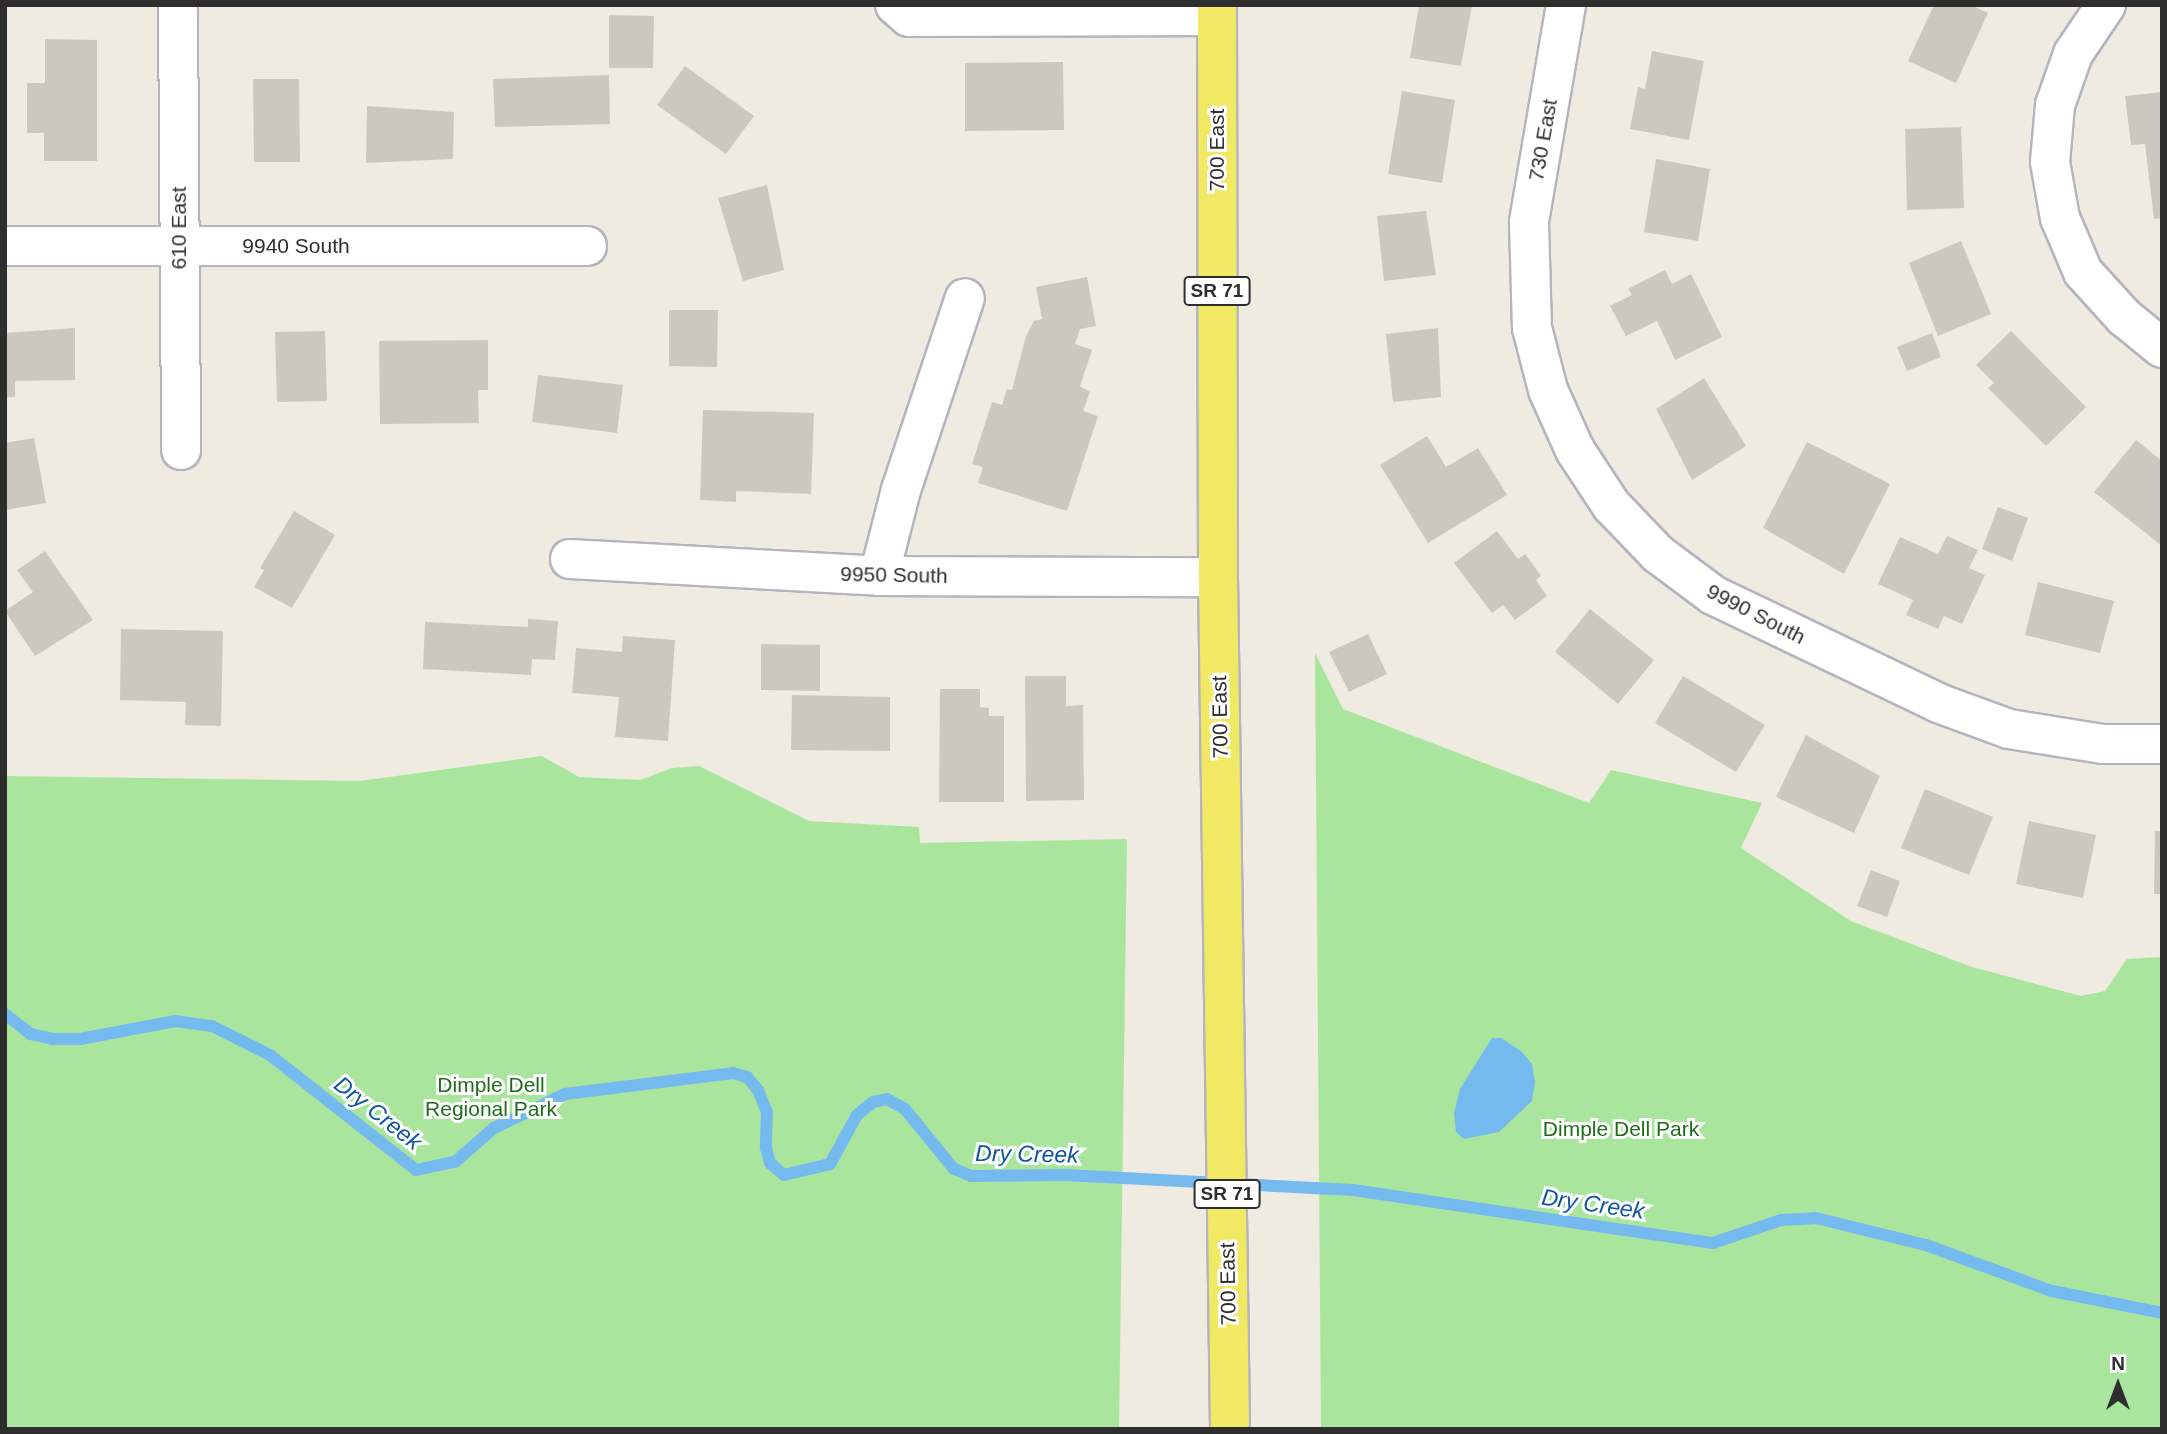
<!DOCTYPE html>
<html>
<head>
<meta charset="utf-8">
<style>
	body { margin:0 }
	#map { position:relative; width:2167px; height:1434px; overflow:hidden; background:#efebe1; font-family:Helvetica,sans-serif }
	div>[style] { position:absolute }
	.green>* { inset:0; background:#aae59e }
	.water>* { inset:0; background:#75baef }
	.stream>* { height:12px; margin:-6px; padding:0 6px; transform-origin:6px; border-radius:6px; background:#75baef }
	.building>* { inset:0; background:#cbc9bf }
	.roads { filter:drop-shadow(2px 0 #b4b4c1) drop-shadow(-2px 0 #b4b4c1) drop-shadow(0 2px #b4b4c1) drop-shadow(0 -2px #b4b4c1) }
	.minor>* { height:38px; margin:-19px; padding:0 19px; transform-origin:19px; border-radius:19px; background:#fff }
	.major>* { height:38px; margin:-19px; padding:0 19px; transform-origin:19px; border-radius:19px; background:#f1e963 }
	span { translate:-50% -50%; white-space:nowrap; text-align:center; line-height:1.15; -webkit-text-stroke:6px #fff; paint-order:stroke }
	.shield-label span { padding:2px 5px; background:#fff; border:2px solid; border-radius:5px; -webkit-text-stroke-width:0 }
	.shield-label { font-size:19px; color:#2e2e2e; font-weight:700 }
	.street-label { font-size:21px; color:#2e2e2e }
	.park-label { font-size:21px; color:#1e6d1b }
	.water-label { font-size:23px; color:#0e55a2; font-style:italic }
	.frame { position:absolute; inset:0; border:7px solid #2e2e2e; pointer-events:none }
	.north { position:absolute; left:2083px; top:1350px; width:70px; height:70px; -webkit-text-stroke:5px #fff; paint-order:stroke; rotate:0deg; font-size:19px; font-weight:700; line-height:28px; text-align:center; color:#2e2e2e }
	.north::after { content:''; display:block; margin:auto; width:24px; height:32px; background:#2e2e2e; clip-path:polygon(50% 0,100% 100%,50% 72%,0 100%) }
</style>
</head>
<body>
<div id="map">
	<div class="green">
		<div style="clip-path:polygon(1315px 653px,1343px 709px,1589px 803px,1611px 770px,1762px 803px,1741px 848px,1851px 921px,1972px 967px,2081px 996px,2105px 991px,2127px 959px,2162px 957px,2162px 1429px,1321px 1429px)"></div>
		<div style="clip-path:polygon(542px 756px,579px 777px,640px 780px,672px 768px,699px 766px,809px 821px,919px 827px,920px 843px,1127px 839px,1119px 1429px,5px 1429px,5px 776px,360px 781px)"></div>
	</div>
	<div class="water">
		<div style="clip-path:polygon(1492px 1038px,1501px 1038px,1521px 1051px,1532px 1064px,1535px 1082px,1532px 1101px,1499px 1132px,1464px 1139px,1456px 1132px,1454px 1113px,1460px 1089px)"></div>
	</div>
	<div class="stream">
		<div style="left:5px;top:1014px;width:33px;rotate:38deg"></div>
		<div style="left:31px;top:1034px;width:22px;rotate:13deg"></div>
		<div style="left:52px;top:1039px;width:28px"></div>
		<div style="left:80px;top:1039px;width:97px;rotate:-10.7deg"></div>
		<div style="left:175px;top:1021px;width:37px;rotate:8deg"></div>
		<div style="left:212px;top:1026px;width:65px;rotate:26.6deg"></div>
		<div style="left:270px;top:1055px;width:186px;rotate:38.2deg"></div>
		<div style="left:416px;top:1170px;width:40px;rotate:-12deg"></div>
		<div style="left:455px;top:1162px;width:52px;rotate:-41.1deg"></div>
		<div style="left:494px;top:1128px;width:79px;rotate:-25.6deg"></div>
		<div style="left:565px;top:1094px;width:169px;rotate:-7.1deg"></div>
		<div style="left:733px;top:1073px;width:15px;rotate:16deg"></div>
		<div style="left:747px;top:1077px;width:17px;rotate:50deg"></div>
		<div style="left:758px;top:1090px;width:24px;rotate:68deg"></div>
		<div style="left:767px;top:1112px;width:36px;rotate:92deg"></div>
		<div style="left:766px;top:1148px;width:16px;rotate:75deg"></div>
		<div style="left:770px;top:1163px;width:18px;rotate:41deg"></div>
		<div style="left:784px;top:1175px;width:47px;rotate:-13.4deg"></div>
		<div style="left:830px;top:1164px;width:56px;rotate:-61.1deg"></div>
		<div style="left:857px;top:1115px;width:21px;rotate:-39deg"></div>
		<div style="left:873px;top:1102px;width:14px;rotate:-12deg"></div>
		<div style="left:887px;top:1099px;width:21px;rotate:29deg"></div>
		<div style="left:905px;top:1109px;width:77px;rotate:50.8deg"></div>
		<div style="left:954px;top:1169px;width:18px;rotate:22deg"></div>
		<div style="left:971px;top:1176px;width:94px;rotate:-0.6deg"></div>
		<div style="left:1065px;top:1175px;width:288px;rotate:3deg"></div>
		<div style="left:1353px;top:1190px;width:364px;rotate:8.4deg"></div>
		<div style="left:1713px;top:1243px;width:72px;rotate:-18.7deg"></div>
		<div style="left:1781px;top:1220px;width:35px;rotate:-3deg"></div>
		<div style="left:1816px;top:1218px;width:113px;rotate:13.8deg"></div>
		<div style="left:1926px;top:1245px;width:134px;rotate:20.1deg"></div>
		<div style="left:2052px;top:1291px;width:112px;rotate:11.3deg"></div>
	</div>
	<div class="building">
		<div style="clip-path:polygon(1419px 5px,1472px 5px,1461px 66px,1410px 58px)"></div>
		<div style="clip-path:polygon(1934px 5px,1971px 5px,1988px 13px,1956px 83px,1908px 61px)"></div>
		<div style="clip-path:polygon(609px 15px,654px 16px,653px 68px,609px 68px)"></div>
		<div style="clip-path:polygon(45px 39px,97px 40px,97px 161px,44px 161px,44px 133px,27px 133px,27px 83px,45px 83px)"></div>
		<div style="clip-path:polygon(1652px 51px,1704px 61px,1689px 140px,1630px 129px,1638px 87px,1645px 89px)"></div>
		<div style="clip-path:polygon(1063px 62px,1064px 130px,965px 131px,965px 63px)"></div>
		<div style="clip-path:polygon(685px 66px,754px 116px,726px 154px,657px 105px)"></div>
		<div style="clip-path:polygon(609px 75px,610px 124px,495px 127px,493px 79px)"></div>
		<div style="clip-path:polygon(253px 79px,299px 79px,300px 162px,254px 162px)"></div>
		<div style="clip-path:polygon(1402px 91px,1455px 100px,1442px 183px,1388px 174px)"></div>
		<div style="clip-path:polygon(2162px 92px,2162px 218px,2154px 219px,2145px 144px,2131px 145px,2125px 96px)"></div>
		<div style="clip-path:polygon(367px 106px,454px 112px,453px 159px,366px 163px)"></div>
		<div style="clip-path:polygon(1961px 127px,1964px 208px,1907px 210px,1905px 129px)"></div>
		<div style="clip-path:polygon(1656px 159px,1710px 169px,1698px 241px,1644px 232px)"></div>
		<div style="clip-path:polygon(767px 185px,784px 270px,743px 281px,718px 198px)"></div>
		<div style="clip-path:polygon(1426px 211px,1436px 275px,1384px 281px,1377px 216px)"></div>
		<div style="clip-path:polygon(1961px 241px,1991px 314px,1938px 336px,1909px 263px)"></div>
		<div style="clip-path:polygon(1665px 270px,1672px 284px,1691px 274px,1722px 337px,1675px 360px,1657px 321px,1626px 336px,1610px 306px,1632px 295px,1628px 289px)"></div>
		<div style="clip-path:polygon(1087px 277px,1096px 326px,1080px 329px,1075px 344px,1092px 350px,1080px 386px,1090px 392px,1083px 411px,1098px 416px,1067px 511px,978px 483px,983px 467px,972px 464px,992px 402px,1002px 405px,1007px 389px,1012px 390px,1026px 336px,1034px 321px,1042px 319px,1036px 287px)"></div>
		<div style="clip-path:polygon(669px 310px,718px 310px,717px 367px,669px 366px)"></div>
		<div style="clip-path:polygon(75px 328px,75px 380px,15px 381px,15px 397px,5px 397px,5px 333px)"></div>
		<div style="clip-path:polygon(1438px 328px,1441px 397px,1393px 402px,1386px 334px)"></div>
		<div style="clip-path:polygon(325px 331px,327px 401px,277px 402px,275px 332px)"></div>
		<div style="clip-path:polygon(2011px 331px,2086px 407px,2046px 446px,1988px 388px,1994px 383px,1976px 365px)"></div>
		<div style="clip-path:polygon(1932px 333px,1941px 357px,1907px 371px,1897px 347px)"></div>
		<div style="clip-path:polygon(488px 340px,488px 390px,478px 390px,479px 423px,380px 424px,379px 341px)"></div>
		<div style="clip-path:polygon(538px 375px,623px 385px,617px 433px,532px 422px)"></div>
		<div style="clip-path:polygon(1704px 378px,1746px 446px,1692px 480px,1656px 409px)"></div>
		<div style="clip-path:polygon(703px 410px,814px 413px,811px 494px,736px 491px,736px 502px,700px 500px)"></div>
		<div style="clip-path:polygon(1427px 436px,1446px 467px,1478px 448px,1507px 495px,1428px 543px,1380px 465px)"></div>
		<div style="clip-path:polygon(34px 438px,46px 503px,5px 510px,5px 443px)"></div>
		<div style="clip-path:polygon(2136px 440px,2162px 461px,2162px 546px,2094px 492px)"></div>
		<div style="clip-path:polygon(1807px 442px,1890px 484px,1844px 574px,1763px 528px)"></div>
		<div style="clip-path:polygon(1998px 507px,2028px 518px,2012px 561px,1982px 549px)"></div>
		<div style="clip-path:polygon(294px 511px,335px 535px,292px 608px,254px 587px,264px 570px,260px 568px)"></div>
		<div style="clip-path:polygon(1497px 531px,1518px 559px,1525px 554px,1541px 576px,1536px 580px,1547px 596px,1515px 620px,1503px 605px,1492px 613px,1454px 563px)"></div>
		<div style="clip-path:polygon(1947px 536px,1978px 550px,1969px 568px,1985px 575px,1962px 624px,1944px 616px,1938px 629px,1906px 615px,1913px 600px,1878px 584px,1900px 537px,1938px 554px)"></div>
		<div style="clip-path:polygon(45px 551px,93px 620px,35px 656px,5px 611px,33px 592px,17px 570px)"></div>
		<div style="clip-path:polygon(2038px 582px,2114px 601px,2100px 653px,2025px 635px)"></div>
		<div style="clip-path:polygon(1590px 609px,1654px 660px,1618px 704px,1555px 652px)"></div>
		<div style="clip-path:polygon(528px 619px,558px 621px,555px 660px,532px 659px,531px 675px,423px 669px,425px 622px,528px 627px)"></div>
		<div style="clip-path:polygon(121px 629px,223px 631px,221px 726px,185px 725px,186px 702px,120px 700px)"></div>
		<div style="clip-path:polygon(1368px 634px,1387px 674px,1349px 692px,1329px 652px)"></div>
		<div style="clip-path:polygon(623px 636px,675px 640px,668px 741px,615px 737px,619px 697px,572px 693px,576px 648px,622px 652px)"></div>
		<div style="clip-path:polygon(761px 644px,820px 645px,820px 691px,761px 690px)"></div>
		<div style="clip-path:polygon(1025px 676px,1066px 676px,1066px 706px,1083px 705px,1084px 800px,1026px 801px)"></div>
		<div style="clip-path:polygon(1683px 676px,1765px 725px,1736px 772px,1655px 723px)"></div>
		<div style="clip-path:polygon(940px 689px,980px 689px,980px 707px,989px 708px,989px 716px,1004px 716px,1004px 802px,939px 802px)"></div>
		<div style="clip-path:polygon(792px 695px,890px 697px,890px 751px,791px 750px)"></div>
		<div style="clip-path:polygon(1806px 735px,1880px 776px,1854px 833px,1776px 797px)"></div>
		<div style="clip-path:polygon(1925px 789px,1993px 817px,1969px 875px,1901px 848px)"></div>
		<div style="clip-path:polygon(2029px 821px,2096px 835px,2083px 898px,2016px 884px)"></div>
		<div style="clip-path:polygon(2155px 831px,2162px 831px,2162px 894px,2154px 894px)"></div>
		<div style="clip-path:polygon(1871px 870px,1900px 881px,1887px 917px,1857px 906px)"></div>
	</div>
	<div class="roads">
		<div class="minor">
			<div style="left:178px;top:5px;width:445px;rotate:89.6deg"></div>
			<div style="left:895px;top:5px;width:18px;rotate:41deg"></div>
			<div style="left:909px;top:17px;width:308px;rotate:-0.2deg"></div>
			<div style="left:1566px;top:5px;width:220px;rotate:99.7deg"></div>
			<div style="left:1529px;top:222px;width:106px;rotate:88.4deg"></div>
			<div style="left:1532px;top:328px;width:64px;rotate:75.5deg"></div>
			<div style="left:1548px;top:390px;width:66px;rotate:65.8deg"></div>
			<div style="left:1575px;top:450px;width:66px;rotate:56.8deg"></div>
			<div style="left:1611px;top:505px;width:68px;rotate:46.2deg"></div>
			<div style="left:1658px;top:554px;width:69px;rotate:36.7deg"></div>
			<div style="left:1713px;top:595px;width:250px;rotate:25.6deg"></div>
			<div style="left:1938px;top:703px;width:76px;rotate:20.1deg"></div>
			<div style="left:2009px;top:729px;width:95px;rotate:9.1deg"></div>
			<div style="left:2103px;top:744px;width:59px"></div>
			<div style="left:2106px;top:5px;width:59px;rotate:124deg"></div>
			<div style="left:2073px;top:54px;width:54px;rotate:109.4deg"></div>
			<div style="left:2055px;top:105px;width:57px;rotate:95deg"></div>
			<div style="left:2050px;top:162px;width:57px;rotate:79.9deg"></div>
			<div style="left:2060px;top:218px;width:59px;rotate:66.9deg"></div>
			<div style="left:2083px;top:272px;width:61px;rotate:47.7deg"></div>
			<div style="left:2124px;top:317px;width:49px;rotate:39.2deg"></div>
			<div style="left:5px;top:246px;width:582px"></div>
			<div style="left:570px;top:559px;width:309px;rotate:3.1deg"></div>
			<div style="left:879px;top:576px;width:339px;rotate:0.2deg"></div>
			<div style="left:879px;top:576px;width:89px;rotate:-75.7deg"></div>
			<div style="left:901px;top:490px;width:202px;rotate:-71.6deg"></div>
		</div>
		<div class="major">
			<div style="left:1217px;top:5px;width:572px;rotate:89.9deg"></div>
			<div style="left:1218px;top:577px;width:852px;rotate:89.19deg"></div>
		</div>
	</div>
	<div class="shield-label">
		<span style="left:1217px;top:291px">SR 71</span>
		<span style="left:1227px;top:1194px">SR 71</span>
	</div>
	<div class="street-label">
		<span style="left:1543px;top:140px;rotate:-80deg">730 East</span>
		<span style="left:1217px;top:150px;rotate:-90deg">700 East</span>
		<span style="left:179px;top:228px;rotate:-90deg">610 East</span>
		<span style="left:296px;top:246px">9940 South</span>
		<span style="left:894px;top:575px;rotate:1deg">9950 South</span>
		<span style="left:1756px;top:614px;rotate:27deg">9990 South</span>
		<span style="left:1220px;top:717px;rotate:-91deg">700 East</span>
		<span style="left:1228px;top:1284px;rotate:-91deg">700 East</span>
	</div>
	<div class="park-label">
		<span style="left:491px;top:1097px">Dimple Dell<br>Regional Park</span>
		<span style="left:1621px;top:1129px">Dimple Dell Park</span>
	</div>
	<div class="water-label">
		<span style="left:378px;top:1113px;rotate:38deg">Dry Creek</span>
		<span style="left:1027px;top:1154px;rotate:1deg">Dry Creek</span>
		<span style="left:1593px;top:1204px;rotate:8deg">Dry Creek</span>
	</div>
	<div class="frame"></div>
	<div class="north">N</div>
</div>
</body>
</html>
